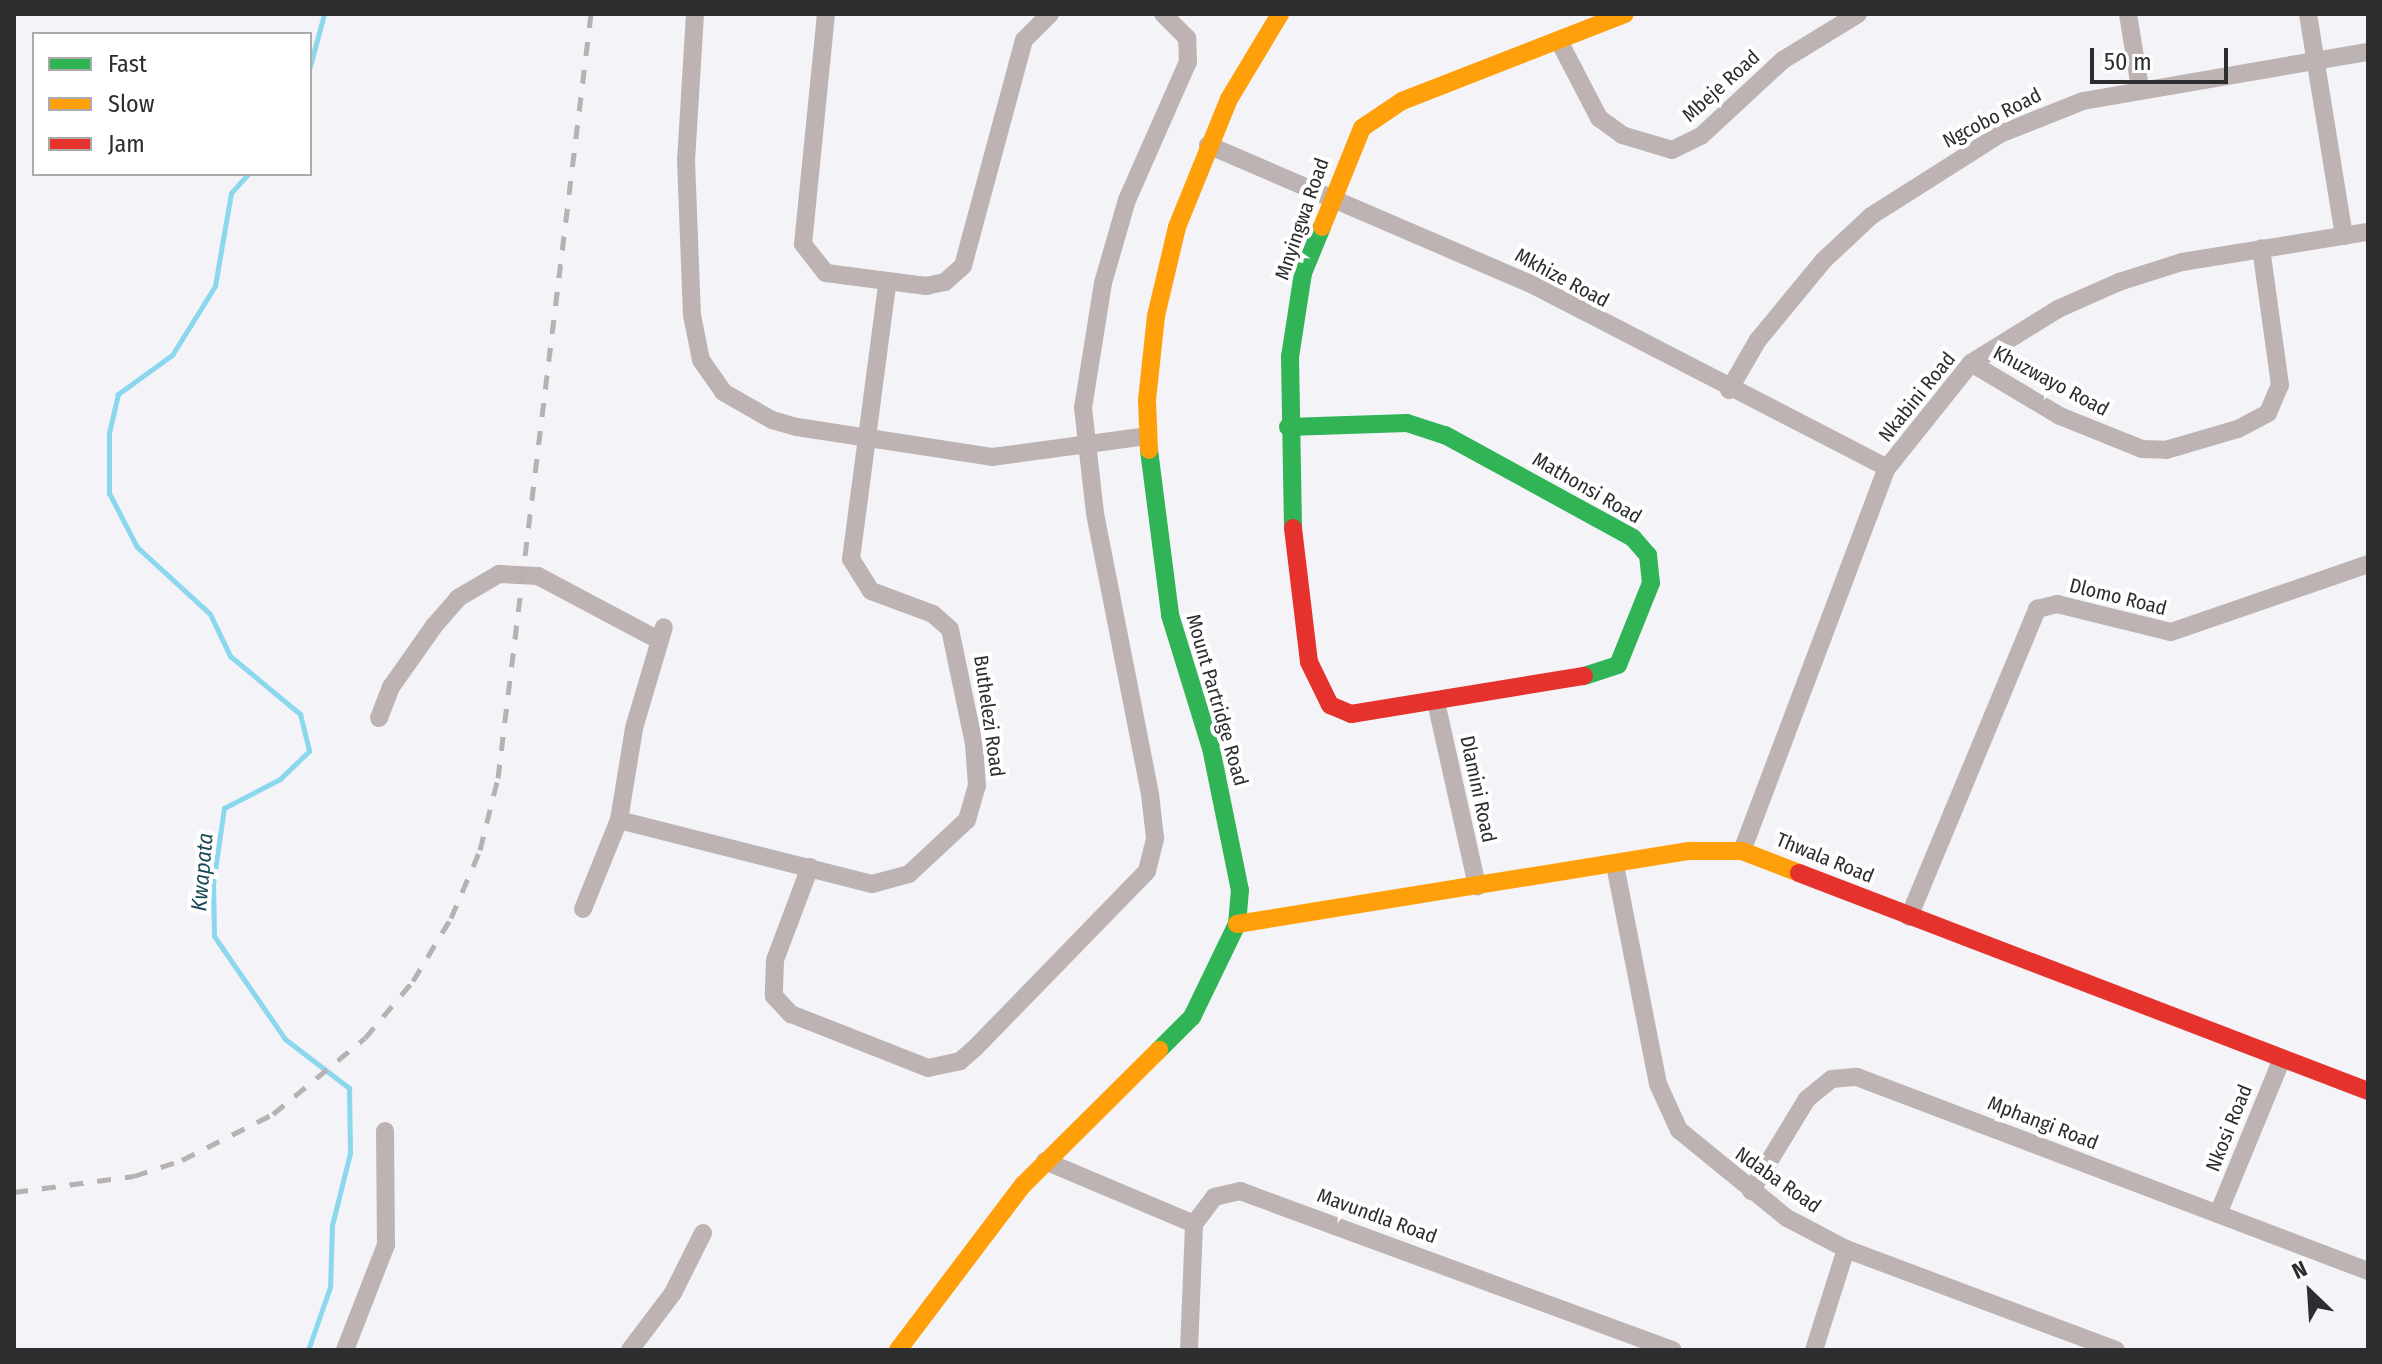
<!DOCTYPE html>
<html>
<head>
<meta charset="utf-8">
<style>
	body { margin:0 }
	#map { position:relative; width:2382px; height:1364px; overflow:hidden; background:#f3f3f8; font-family:"Fira Sans Condensed",sans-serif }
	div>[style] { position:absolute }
	.stream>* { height:5px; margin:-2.5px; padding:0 2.5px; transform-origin:2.5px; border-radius:2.5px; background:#8bd7ee }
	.street>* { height:18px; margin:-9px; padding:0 9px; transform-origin:9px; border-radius:9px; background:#bdb3b2 }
	.fast>* { height:18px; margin:-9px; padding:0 9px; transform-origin:9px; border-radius:9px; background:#30b455 }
	.slow>* { height:18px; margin:-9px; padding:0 9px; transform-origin:9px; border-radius:9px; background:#ff9f0a }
	.jam>* { height:18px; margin:-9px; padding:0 9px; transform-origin:9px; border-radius:9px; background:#e5322d }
	.rail>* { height:5px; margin-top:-2.5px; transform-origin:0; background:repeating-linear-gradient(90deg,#b7b1b1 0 14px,transparent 0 28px) }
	span { translate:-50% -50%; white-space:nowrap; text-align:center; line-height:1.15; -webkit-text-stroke:8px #fff; paint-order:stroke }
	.street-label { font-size:20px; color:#2d2d2f }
	.water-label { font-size:22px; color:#194956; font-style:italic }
	.frame { position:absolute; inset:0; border:16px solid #2d2d2f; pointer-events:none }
	.legend { position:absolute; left:32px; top:32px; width:280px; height:144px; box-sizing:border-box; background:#fff; border:2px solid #ababac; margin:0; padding:10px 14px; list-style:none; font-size:24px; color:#2d2d2f }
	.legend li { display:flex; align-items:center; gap:16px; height:40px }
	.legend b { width:40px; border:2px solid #ababac }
	.north { position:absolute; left:2270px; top:1252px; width:80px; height:80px; -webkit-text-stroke:6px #fff; paint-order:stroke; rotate:335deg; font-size:22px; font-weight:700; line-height:32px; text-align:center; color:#2d2d2f }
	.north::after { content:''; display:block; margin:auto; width:28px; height:36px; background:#2d2d2f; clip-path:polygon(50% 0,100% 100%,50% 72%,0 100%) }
	.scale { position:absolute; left:2090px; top:48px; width:138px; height:36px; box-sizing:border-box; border:4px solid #2d2d2f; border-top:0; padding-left:10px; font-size:24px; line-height:28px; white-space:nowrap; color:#2d2d2f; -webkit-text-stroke:6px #fff; paint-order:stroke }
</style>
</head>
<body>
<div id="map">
	<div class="stream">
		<div style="left:310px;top:66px;width:54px;rotate:-74.9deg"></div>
		<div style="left:248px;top:174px;width:25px;rotate:132deg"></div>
		<div style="left:231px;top:193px;width:94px;rotate:99.8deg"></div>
		<div style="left:215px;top:286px;width:81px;rotate:121.9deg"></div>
		<div style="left:172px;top:355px;width:67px;rotate:144.2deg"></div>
		<div style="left:118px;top:394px;width:40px;rotate:103deg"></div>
		<div style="left:109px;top:433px;width:60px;rotate:90deg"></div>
		<div style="left:109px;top:493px;width:61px;rotate:62.6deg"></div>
		<div style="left:137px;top:547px;width:99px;rotate:42.5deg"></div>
		<div style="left:210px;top:614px;width:47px;rotate:64.5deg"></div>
		<div style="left:230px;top:656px;width:91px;rotate:39.6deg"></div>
		<div style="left:300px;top:714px;width:38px;rotate:76deg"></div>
		<div style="left:309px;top:751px;width:40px;rotate:136deg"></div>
		<div style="left:280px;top:779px;width:63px;rotate:152.6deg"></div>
		<div style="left:224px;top:808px;width:76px;rotate:98.3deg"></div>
		<div style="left:213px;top:883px;width:53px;rotate:88.9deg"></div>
		<div style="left:214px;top:936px;width:125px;rotate:55.4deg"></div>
		<div style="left:285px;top:1039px;width:81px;rotate:37.4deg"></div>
		<div style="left:349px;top:1088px;width:65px;rotate:89.1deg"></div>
		<div style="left:350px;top:1153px;width:74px;rotate:104deg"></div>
		<div style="left:332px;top:1225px;width:62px;rotate:91.8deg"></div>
		<div style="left:330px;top:1287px;width:67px;rotate:109.2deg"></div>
	</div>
	<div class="street">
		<div style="left:695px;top:14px;width:146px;rotate:93.5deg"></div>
		<div style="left:686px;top:160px;width:155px;rotate:87.8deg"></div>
		<div style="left:692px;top:315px;width:46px;rotate:78.7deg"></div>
		<div style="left:701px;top:360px;width:39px;rotate:55deg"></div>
		<div style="left:723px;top:392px;width:56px;rotate:29.7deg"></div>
		<div style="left:772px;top:420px;width:26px;rotate:16deg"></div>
		<div style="left:797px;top:427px;width:197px;rotate:8.7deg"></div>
		<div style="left:992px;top:457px;width:156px;rotate:-7.7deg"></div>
		<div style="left:826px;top:14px;width:231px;rotate:95.7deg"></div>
		<div style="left:803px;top:244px;width:37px;rotate:52deg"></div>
		<div style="left:826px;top:273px;width:101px;rotate:7.4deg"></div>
		<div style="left:926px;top:286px;width:19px;rotate:-12deg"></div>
		<div style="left:945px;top:282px;width:24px;rotate:-42deg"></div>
		<div style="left:963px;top:266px;width:234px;rotate:-74.9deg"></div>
		<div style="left:1024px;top:40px;width:37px;rotate:-45deg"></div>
		<div style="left:2128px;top:14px;width:75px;rotate:80.8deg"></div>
		<div style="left:2308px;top:14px;width:225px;rotate:80.8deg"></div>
		<div style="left:1560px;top:43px;width:85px;rotate:62.5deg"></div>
		<div style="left:1599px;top:118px;width:29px;rotate:36deg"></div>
		<div style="left:1622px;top:135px;width:52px;rotate:16.7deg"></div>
		<div style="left:1672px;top:150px;width:32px;rotate:-26deg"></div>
		<div style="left:1701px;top:136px;width:112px;rotate:-42.8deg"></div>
		<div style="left:1783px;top:60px;width:88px;rotate:-31.5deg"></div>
		<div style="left:1208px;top:145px;width:356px;rotate:23.3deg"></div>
		<div style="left:1535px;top:286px;width:396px;rotate:27.3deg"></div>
		<div style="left:1971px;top:363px;width:104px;rotate:30.8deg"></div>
		<div style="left:2060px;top:416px;width:88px;rotate:21.9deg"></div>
		<div style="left:2142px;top:449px;width:24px;rotate:2deg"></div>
		<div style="left:2166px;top:450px;width:75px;rotate:-16.3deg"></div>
		<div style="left:2238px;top:429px;width:34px;rotate:-28deg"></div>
		<div style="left:2268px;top:413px;width:30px;rotate:-67deg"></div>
		<div style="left:2280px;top:385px;width:138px;rotate:-97.9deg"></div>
		<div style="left:1729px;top:390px;width:58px;rotate:-59.9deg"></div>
		<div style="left:1758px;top:340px;width:104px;rotate:-50.5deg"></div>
		<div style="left:1824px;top:260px;width:64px;rotate:-43.1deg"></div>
		<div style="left:1871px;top:216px;width:153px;rotate:-32.4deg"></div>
		<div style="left:2000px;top:134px;width:89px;rotate:-21.7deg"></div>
		<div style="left:2083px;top:101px;width:289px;rotate:-9.8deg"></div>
		<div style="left:1436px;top:702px;width:189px;rotate:77.4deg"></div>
		<div style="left:379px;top:718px;width:33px;rotate:-69deg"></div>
		<div style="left:391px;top:687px;width:75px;rotate:-54.8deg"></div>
		<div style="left:434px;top:626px;width:37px;rotate:-49deg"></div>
		<div style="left:458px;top:598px;width:48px;rotate:-30.3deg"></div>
		<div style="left:499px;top:574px;width:39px;rotate:3deg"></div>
		<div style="left:538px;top:576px;width:138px;rotate:28deg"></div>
		<div style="left:619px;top:820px;width:261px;rotate:14.2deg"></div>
		<div style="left:872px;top:884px;width:38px;rotate:-15deg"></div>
		<div style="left:909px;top:874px;width:79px;rotate:-43deg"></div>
		<div style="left:967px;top:820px;width:35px;rotate:-74deg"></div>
		<div style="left:977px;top:786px;width:42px;rotate:-94.1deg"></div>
		<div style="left:974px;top:744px;width:117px;rotate:-101.8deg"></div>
		<div style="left:950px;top:629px;width:23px;rotate:-139deg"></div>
		<div style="left:933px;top:614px;width:66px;rotate:-159.6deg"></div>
		<div style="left:871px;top:591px;width:38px;rotate:-122deg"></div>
		<div style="left:851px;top:559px;width:276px;rotate:-82.5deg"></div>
		<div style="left:1742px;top:851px;width:410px;rotate:-69.3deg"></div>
		<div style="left:1887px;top:468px;width:134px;rotate:-51.3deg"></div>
		<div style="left:1971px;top:363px;width:102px;rotate:-31.8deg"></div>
		<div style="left:2058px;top:309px;width:67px;rotate:-23.9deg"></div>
		<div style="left:2119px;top:282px;width:66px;rotate:-17.6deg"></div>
		<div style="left:2182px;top:262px;width:188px;rotate:-9.2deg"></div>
		<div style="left:1615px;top:865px;width:223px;rotate:78.9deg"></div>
		<div style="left:1658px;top:1084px;width:51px;rotate:65.5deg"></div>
		<div style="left:1679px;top:1130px;width:139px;rotate:39.2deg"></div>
		<div style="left:1787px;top:1218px;width:67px;rotate:27.7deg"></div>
		<div style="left:1846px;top:1249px;width:288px;rotate:20.5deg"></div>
		<div style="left:810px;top:867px;width:99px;rotate:110.6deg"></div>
		<div style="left:775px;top:960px;width:36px;rotate:92deg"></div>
		<div style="left:774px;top:996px;width:25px;rotate:47deg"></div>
		<div style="left:791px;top:1014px;width:147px;rotate:21.5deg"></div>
		<div style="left:928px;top:1068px;width:33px;rotate:-12deg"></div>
		<div style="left:960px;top:1061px;width:21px;rotate:-41deg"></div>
		<div style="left:976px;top:1047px;width:245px;rotate:-45.8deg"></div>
		<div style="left:1147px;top:871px;width:34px;rotate:-76deg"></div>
		<div style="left:1155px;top:838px;width:44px;rotate:-96.5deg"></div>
		<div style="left:1150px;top:794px;width:286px;rotate:-101.1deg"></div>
		<div style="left:1095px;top:513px;width:106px;rotate:-96.5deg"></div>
		<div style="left:1083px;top:408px;width:127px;rotate:-80.9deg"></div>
		<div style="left:1103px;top:283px;width:86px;rotate:-73.9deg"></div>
		<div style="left:1127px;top:200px;width:151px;rotate:-66.2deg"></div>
		<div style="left:1188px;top:62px;width:24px;rotate:-92deg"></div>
		<div style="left:1187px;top:38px;width:34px;rotate:-135deg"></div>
		<div style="left:583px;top:909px;width:96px;rotate:-68deg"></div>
		<div style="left:619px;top:820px;width:93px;rotate:-80.7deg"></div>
		<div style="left:634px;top:728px;width:105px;rotate:-73.5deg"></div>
		<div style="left:1909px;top:917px;width:334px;rotate:-67.4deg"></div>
		<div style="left:2037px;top:609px;width:21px;rotate:-14deg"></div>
		<div style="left:2057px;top:604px;width:117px;rotate:13.8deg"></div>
		<div style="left:2171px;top:632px;width:208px;rotate:-19deg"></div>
		<div style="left:1045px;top:1161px;width:162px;rotate:22.9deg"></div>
		<div style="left:1751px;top:1191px;width:108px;rotate:-58.7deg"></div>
		<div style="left:1807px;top:1099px;width:32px;rotate:-39deg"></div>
		<div style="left:1832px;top:1079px;width:25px;rotate:-5deg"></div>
		<div style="left:1857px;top:1077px;width:547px;rotate:20.79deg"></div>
		<div style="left:2218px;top:1214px;width:168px;rotate:-67.6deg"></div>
		<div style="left:345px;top:1350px;width:113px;rotate:-68.7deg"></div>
		<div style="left:386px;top:1245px;width:114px;rotate:-90.5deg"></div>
		<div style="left:630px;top:1350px;width:71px;rotate:-53deg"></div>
		<div style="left:673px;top:1293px;width:67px;rotate:-63.4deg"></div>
		<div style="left:1189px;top:1350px;width:126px;rotate:-87.7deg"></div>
		<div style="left:1194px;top:1224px;width:34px;rotate:-53deg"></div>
		<div style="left:1214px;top:1197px;width:27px;rotate:-13deg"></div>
		<div style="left:1240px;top:1191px;width:461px;rotate:20.2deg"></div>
		<div style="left:1814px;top:1350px;width:106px;rotate:-72.4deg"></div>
	</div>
	<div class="fast">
		<div style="left:1288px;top:427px;width:119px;rotate:-1.9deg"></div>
		<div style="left:1407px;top:423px;width:40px;rotate:18deg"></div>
		<div style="left:1445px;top:435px;width:214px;rotate:28.7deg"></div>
		<div style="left:1633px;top:538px;width:23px;rotate:49deg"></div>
		<div style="left:1648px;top:555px;width:28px;rotate:84deg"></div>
		<div style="left:1651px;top:583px;width:88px;rotate:111.9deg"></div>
		<div style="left:1618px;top:665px;width:36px;rotate:162deg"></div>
		<div style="left:1149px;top:450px;width:166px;rotate:82.7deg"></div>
		<div style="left:1170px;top:615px;width:139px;rotate:72.9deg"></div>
		<div style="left:1211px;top:748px;width:145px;rotate:78.5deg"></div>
		<div style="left:1240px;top:890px;width:34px;rotate:95deg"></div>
		<div style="left:1237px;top:924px;width:103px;rotate:115.8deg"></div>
		<div style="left:1192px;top:1017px;width:47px;rotate:135deg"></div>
		<div style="left:1293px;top:528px;width:171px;rotate:-91deg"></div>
		<div style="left:1290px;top:357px;width:85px;rotate:-81.2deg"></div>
		<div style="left:1303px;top:273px;width:50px;rotate:-67.6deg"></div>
	</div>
	<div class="slow">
		<div style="left:1322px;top:227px;width:107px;rotate:-68deg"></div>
		<div style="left:1362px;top:128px;width:48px;rotate:-34deg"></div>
		<div style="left:1402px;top:101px;width:239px;rotate:-21.3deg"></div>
		<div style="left:1149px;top:450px;width:50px;rotate:-92.3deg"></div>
		<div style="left:1147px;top:400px;width:84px;rotate:-83.9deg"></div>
		<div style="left:1156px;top:316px;width:91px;rotate:-76.7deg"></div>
		<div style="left:1177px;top:227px;width:138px;rotate:-67.9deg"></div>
		<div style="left:1229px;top:99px;width:99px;rotate:-59deg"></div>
		<div style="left:1237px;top:924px;width:458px;rotate:-9.2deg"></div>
		<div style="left:1689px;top:851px;width:53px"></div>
		<div style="left:1742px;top:851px;width:61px;rotate:21.1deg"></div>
		<div style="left:898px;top:1350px;width:207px;rotate:-52.9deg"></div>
		<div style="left:1023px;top:1185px;width:192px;rotate:-44.8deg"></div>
	</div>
	<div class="jam">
		<div style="left:1293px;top:528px;width:135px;rotate:83.2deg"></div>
		<div style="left:1309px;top:662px;width:48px;rotate:64deg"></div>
		<div style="left:1330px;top:705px;width:23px;rotate:23deg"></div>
		<div style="left:1351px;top:714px;width:236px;rotate:-9.3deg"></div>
		<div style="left:1799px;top:873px;width:609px;rotate:20.96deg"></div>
	</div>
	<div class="rail">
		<div style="left:14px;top:1192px;width:121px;rotate:-7.6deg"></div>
		<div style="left:134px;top:1176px;width:51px;rotate:-18.4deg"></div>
		<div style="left:182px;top:1160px;width:102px;rotate:-26.8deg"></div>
		<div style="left:273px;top:1114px;width:119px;rotate:-39.6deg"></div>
		<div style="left:365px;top:1038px;width:75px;rotate:-49.9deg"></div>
		<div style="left:413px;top:981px;width:74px;rotate:-58.9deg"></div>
		<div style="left:451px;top:918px;width:74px;rotate:-66.9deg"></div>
		<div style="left:480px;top:850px;width:74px;rotate:-76deg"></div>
		<div style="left:498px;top:778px;width:770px;rotate:-83.06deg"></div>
	</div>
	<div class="street-label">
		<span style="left:1721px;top:86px;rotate:-42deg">Mbeje Road</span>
		<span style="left:1992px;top:118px;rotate:-27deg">Ngcobo Road</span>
		<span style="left:1302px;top:219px;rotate:-71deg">Mnyingwa Road</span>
		<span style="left:1562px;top:278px;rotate:28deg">Mkhize Road</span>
		<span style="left:2051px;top:381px;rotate:28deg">Khuzwayo Road</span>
		<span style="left:1917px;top:397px;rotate:-51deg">Nkabini Road</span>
		<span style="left:1587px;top:488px;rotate:30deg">Mathonsi Road</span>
		<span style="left:2118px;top:597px;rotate:14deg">Dlomo Road</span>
		<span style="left:1217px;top:700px;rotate:74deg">Mount Partridge Road</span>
		<span style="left:989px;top:716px;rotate:82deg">Buthelezi Road</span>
		<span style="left:1478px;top:789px;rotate:78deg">Dlamini Road</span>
		<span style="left:1825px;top:858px;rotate:22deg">Thwala Road</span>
		<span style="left:2043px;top:1123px;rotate:21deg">Mphangi Road</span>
		<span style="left:2229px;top:1128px;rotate:-68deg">Nkosi Road</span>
		<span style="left:1778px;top:1180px;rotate:35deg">Ndaba Road</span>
		<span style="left:1377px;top:1216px;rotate:20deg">Mavundla Road</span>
	</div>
	<div class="water-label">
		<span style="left:202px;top:872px;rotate:-85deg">Kwapata</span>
	</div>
	<div class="frame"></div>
	<ul class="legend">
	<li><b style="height:10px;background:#30b455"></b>Fast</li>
	<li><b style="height:10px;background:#ff9f0a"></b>Slow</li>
	<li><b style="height:10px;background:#e5322d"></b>Jam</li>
	</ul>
	<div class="north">N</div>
	<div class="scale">50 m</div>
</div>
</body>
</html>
